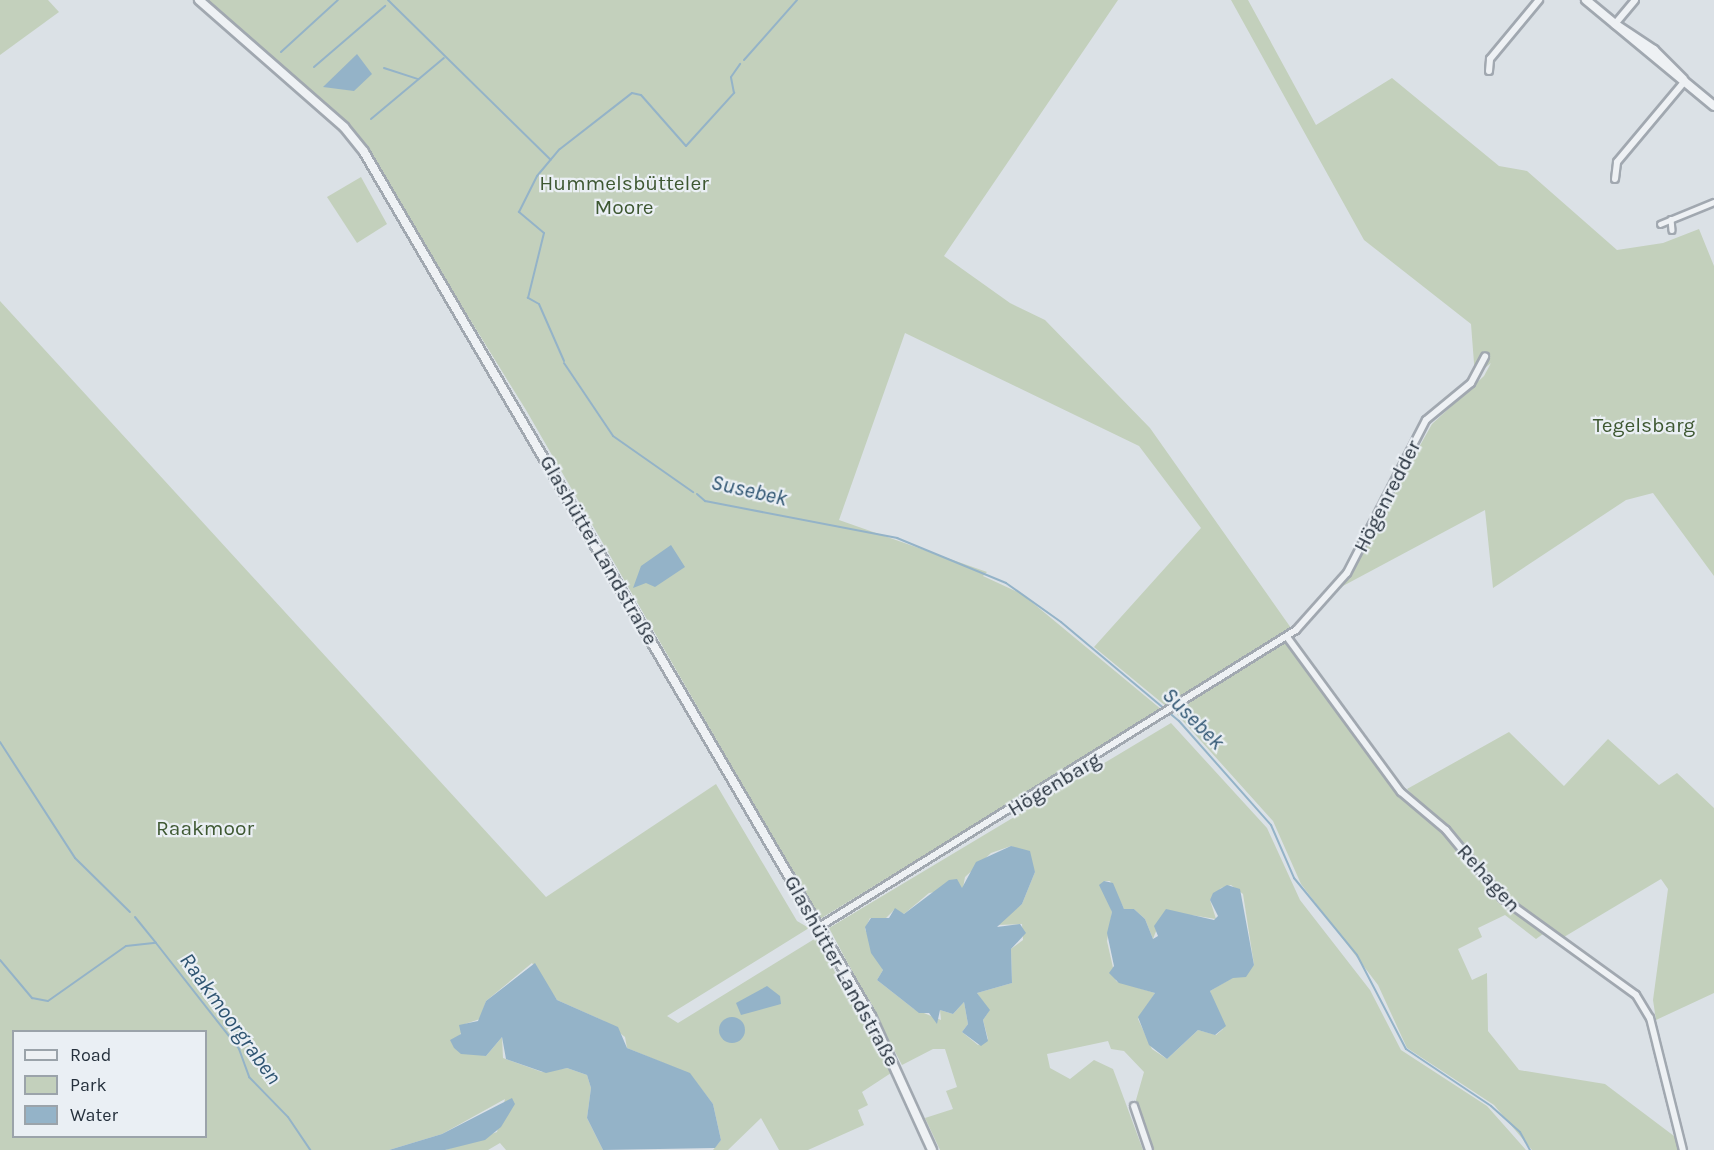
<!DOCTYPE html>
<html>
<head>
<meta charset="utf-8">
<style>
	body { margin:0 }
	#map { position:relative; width:1714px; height:1150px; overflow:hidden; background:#dbe1e6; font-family:Karla,sans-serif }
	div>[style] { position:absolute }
	.green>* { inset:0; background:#c3d0bc }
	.water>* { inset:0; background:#94b3c8 }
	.round { border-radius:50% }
	.stream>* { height:2px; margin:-1px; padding:0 1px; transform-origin:1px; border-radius:1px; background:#94b3c8 }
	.roads { filter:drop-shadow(2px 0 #a1a8b0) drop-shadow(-2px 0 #a1a8b0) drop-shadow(0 2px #a1a8b0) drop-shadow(0 -2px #a1a8b0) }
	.pedestrian>* { height:4.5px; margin:-2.25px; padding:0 2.25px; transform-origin:2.25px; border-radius:2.25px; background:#eef1f4 }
	.minor>* { height:6px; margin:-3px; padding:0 3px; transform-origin:3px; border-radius:3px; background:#eef1f4 }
	.tertiary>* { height:8px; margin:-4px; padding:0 4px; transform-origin:4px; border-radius:4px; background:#eef1f4 }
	span { translate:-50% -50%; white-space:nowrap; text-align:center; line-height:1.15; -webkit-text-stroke:4.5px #eaeff4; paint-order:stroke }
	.park-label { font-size:21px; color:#3e5832 }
	.street-label { font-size:21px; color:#25303c }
	.water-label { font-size:22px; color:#2e5471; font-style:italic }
	.legend { position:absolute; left:12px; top:1030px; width:195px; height:108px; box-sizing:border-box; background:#eaeff4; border:2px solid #9ba3aa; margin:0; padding:8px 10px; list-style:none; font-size:18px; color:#25303c }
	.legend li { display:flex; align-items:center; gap:12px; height:30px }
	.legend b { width:30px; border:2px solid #9ba3aa }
</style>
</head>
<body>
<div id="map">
	<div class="green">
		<div style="clip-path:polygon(0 0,48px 0,59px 12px,0 55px)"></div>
		<div style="clip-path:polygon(207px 0,1118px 0,944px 256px,1010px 303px,1045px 320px,1150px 428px,1291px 628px,1167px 707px,1094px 647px,1201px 528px,1139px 446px,905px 333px,839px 520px,987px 572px,983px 576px,1022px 594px,1162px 710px,820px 919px,526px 410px,351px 127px)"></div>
		<div style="clip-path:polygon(1231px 0,1248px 0,1316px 125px,1392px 78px,1499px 166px,1527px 171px,1617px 250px,1663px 243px,1699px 229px,1714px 266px,1714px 576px,1653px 493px,1626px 500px,1493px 588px,1485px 510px,1341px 587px,1432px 424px,1484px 376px,1491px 363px,1475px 376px,1471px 324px,1364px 240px)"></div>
		<div style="clip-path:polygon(361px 177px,387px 224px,357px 243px,327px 197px)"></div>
		<div style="clip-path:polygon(evenodd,0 301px,546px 897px,716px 784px,797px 921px,809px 928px,667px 1016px,678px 1023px,816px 938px,891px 1073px,862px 1092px,868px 1105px,858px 1110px,864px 1125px,808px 1150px,779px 1150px,761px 1118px,728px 1150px,713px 1150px,721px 1140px,713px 1104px,690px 1074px,627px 1048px,625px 1037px,604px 1021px,557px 1000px,532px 963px,486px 1001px,480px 1019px,465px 1024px,454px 1048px,486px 1056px,502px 1037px,503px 1058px,542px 1072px,567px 1068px,587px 1075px,591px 1088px,587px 1118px,603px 1150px,506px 1150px,500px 1143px,488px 1150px,445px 1150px,497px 1132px,505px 1099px,442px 1134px,389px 1150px,0 1150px,0 301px,14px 1032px,206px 1032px,206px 1136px,14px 1136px,14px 1032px)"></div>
		<div style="clip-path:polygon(1287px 641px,1398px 793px,1443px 831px,1518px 916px,1543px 934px,1536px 939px,1505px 915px,1478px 928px,1482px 937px,1458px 949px,1472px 980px,1487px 973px,1488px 1031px,1519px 1070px,1605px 1084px,1674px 1136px,1680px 1150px,1532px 1150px,1494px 1105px,1407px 1048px,1378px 985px,1301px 884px,1273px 821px,1174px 711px)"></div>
		<div style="clip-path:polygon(evenodd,1171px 723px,1267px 828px,1300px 900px,1370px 990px,1401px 1050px,1487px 1106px,1526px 1150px,1153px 1150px,1136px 1100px,1144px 1072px,1124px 1051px,1111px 1049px,1108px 1041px,1047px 1054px,1050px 1068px,1070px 1079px,1094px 1060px,1113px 1069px,1143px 1150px,940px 1150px,925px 1118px,953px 1109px,946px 1091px,957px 1087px,945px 1049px,933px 1049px,902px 1065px,829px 928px,1171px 723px,1011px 846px,1024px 852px,1035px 872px,1022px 904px,997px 925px,1022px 924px,1023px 940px,1011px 949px,1012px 983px,977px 993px,989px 1011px,983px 1020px,988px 1039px,978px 1045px,962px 1032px,968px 1024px,964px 1002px,953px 1014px,940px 1010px,941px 1020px,914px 1009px,877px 980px,883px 970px,865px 929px,870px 918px,885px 919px,894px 910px,904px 914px,929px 893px,963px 888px,965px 877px,991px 853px,1011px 846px,1171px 723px,1104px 881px,1110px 881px,1124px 909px,1134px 909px,1145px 919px,1153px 939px,1160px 921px,1191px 915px,1216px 919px,1210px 900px,1221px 888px,1231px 885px,1243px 894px,1254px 965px,1210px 991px,1223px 1029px,1216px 1035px,1198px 1030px,1167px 1059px,1152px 1049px,1138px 1019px,1155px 993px,1116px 981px,1107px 941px,1112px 912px,1104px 881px)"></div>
		<div style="clip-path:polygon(1509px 732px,1564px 786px,1608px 739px,1659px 785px,1677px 773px,1714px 808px,1714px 993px,1656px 1020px,1653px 1000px,1668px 889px,1661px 879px,1564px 937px,1517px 904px,1407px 789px)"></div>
	</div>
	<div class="water">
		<div style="clip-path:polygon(357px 54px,372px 74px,354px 91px,323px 87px)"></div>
		<div style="clip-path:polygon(671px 545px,685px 567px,655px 587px,646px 583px,633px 588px,641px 566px)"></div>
		<div style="clip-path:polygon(1011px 846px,1030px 851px,1035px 872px,1022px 904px,997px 927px,1020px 924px,1026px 933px,1011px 949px,1012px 983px,977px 993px,990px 1010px,983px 1020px,988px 1041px,981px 1046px,962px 1032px,968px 1024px,964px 1002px,953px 1014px,940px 1010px,937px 1024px,929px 1013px,919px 1013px,877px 980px,883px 970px,871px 953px,865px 927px,871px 918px,889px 918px,895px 908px,904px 914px,949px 880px,957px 879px,962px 888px,976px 862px)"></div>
		<div style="clip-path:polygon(1104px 881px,1113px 883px,1124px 909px,1134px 909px,1145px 919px,1153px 939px,1158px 936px,1154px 926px,1166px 909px,1214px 920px,1218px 916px,1210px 900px,1213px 893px,1227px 885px,1240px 889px,1254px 965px,1246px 977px,1233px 978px,1210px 991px,1226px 1026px,1215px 1035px,1198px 1030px,1167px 1059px,1149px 1045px,1138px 1017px,1155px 993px,1119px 983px,1109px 973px,1114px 966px,1107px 933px,1112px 912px,1099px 885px)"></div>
		<div style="clip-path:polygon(535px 963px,557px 1000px,618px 1027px,627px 1048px,690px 1073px,713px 1104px,721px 1140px,715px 1148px,603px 1150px,587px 1118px,591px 1088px,587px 1075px,567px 1068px,546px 1073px,506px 1059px,502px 1037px,486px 1056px,461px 1054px,454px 1048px,450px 1040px,461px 1034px,459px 1025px,478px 1021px,486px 1001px)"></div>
		<div style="clip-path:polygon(767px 986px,780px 996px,781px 1004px,741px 1015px,736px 1003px)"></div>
		<div class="round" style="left:719px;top:1017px;width:26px;height:26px"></div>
		<div style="clip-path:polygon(512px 1098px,515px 1104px,501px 1127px,485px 1140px,445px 1150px,389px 1150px,442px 1134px)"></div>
	</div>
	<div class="stream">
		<div style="left:388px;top:0;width:228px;rotate:44.5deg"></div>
		<div style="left:281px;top:52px;width:77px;rotate:-42.4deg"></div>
		<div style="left:744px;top:60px;width:80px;rotate:-48.5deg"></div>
		<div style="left:314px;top:67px;width:94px;rotate:-40.7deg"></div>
		<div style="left:384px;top:68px;width:36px;rotate:18deg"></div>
		<div style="left:371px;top:119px;width:95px;rotate:-39.9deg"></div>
		<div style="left:564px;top:361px;width:62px;rotate:-113.7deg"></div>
		<div style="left:539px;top:304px;width:13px;rotate:-151deg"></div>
		<div style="left:528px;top:298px;width:67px;rotate:-76.2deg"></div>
		<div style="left:544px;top:233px;width:33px;rotate:-140deg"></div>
		<div style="left:519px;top:212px;width:40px;rotate:-63.4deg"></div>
		<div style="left:537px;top:176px;width:35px;rotate:-50deg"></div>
		<div style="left:560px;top:149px;width:91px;rotate:-37.9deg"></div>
		<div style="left:632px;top:93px;width:9px;rotate:13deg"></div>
		<div style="left:641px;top:95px;width:68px;rotate:48.6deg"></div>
		<div style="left:686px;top:146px;width:72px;rotate:-47.8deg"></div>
		<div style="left:734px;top:93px;width:16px;rotate:-101deg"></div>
		<div style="left:731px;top:77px;width:16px;rotate:-55deg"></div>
		<div style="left:564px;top:363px;width:88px;rotate:56.1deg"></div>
		<div style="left:613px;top:436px;width:98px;rotate:35deg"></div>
		<div style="left:697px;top:494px;width:11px;rotate:41deg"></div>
		<div style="left:705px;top:501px;width:196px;rotate:10.9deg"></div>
		<div style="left:897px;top:538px;width:118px;rotate:22.4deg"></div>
		<div style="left:1006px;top:583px;width:67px;rotate:35.3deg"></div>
		<div style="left:1061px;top:622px;width:154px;rotate:40deg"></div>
		<div style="left:1179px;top:721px;width:139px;rotate:48.5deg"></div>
		<div style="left:1271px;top:825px;width:58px;rotate:66.5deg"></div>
		<div style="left:1294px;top:878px;width:99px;rotate:50.7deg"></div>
		<div style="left:1357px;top:955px;width:106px;rotate:62.5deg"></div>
		<div style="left:1406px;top:1049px;width:102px;rotate:33.8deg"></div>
		<div style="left:1491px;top:1106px;width:39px;rotate:42deg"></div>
		<div style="left:1520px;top:1132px;width:21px;rotate:61deg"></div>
		<div style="left:0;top:742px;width:138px;rotate:57.1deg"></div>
		<div style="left:75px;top:858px;width:77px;rotate:44.5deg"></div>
		<div style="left:135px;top:917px;width:33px;rotate:51deg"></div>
		<div style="left:0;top:960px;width:50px;rotate:49.9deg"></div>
		<div style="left:32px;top:998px;width:16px;rotate:11deg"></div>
		<div style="left:48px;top:1001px;width:95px;rotate:-35.2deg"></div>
		<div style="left:126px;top:946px;width:30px;rotate:-6deg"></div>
		<div style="left:156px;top:943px;width:135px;rotate:51.9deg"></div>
		<div style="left:239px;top:1049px;width:30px;rotate:70deg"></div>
		<div style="left:249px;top:1077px;width:56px;rotate:45.7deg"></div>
		<div style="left:288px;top:1117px;width:40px;rotate:56deg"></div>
	</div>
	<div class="roads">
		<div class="pedestrian">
			<div style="left:1671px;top:219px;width:11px;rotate:85deg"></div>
			<div style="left:1660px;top:224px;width:58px;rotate:-22.2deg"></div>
		</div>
		<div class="minor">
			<div style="left:1615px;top:24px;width:31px;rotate:-50deg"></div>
			<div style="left:1489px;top:71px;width:12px;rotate:-85deg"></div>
			<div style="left:1490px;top:59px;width:77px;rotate:-50.3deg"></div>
			<div style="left:1615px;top:179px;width:17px;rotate:-83deg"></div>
			<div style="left:1617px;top:162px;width:106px;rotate:-50deg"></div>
			<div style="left:1287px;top:637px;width:192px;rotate:53.7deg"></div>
			<div style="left:1401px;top:792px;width:59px;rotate:40.2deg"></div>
			<div style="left:1446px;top:830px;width:88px;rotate:50.5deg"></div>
			<div style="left:1502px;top:898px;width:165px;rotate:35.9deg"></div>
			<div style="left:1636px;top:995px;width:27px;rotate:59deg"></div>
			<div style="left:1650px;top:1018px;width:136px;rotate:76deg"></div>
			<div style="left:819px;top:927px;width:562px;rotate:-31.91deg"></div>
			<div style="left:1296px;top:630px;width:76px;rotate:-48.2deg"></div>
			<div style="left:1347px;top:573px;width:172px;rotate:-62.7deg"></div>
			<div style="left:1426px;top:420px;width:58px;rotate:-39.4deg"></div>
			<div style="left:1471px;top:383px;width:30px;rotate:-62deg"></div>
			<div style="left:1134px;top:1106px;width:46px;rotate:71.2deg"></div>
		</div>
		<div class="tertiary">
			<div style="left:199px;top:0;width:193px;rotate:41.2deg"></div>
			<div style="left:344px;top:127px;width:32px;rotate:51deg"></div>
			<div style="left:364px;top:152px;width:1002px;rotate:59.6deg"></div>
			<div style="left:871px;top:1016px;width:147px;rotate:65.5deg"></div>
			<div style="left:1586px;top:0;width:166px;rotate:39.6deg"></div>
			<div style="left:1615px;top:24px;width:47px;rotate:33.7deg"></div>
			<div style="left:1654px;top:50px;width:41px;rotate:45deg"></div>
		</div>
	</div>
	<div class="park-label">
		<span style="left:624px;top:195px">Hummelsbütteler<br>Moore</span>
		<span style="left:1644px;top:425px">Tegelsbarg</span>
		<span style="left:205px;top:828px">Raakmoor</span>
	</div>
	<div class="street-label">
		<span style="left:1387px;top:496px;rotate:-63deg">Högenredder</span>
		<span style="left:599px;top:550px;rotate:60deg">Glashütter Landstraße</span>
		<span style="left:1054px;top:784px;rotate:-31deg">Högenbarg</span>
		<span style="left:1489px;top:878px;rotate:48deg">Rehagen</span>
		<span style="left:842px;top:971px;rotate:61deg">Glashütter Landstraße</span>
	</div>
	<div class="water-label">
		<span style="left:749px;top:491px;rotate:13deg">Susebek</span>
		<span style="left:1193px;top:719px;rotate:45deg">Susebek</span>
		<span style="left:230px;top:1019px;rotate:54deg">Raakmoorgraben</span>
	</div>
	<ul class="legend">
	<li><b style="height:8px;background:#eef1f4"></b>Road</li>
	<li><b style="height:16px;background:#c3d0bc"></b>Park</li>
	<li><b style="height:16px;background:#94b3c8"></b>Water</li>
	</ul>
</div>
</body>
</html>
